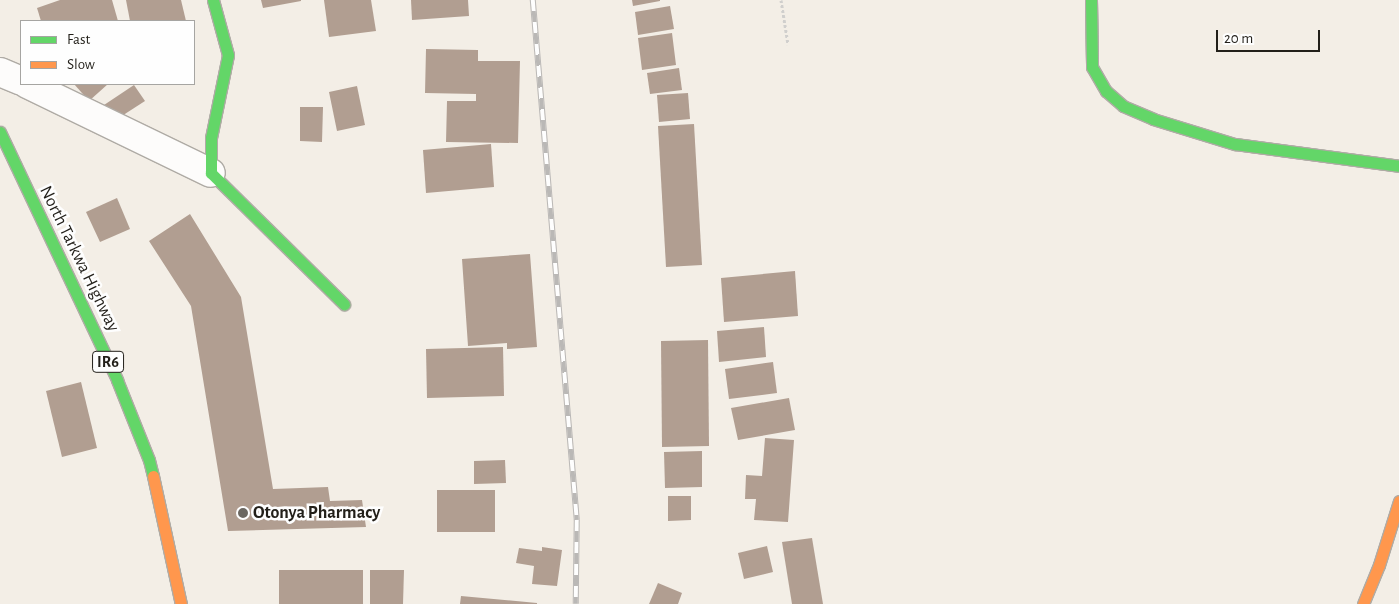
<!DOCTYPE html>
<html>
<head>
<meta charset="utf-8">
<style>
	body { margin:0 }
	#map { position:relative; width:1399px; height:604px; overflow:hidden; background:#f3eee6; font-family:"Alegreya Sans",sans-serif }
	div>[style] { position:absolute }
	.building>* { inset:0; background:#b19e91 }
	.path>* { height:3px; margin-top:-1.5px; transform-origin:0; background:repeating-linear-gradient(90deg,#d0cfcd 0 2.5px,transparent 0 5px) }
	.roads { filter:drop-shadow(1px 0 #afaba5) drop-shadow(-1px 0 #afaba5) drop-shadow(0 1px #afaba5) drop-shadow(0 -1px #afaba5) }
	.street>* { height:28px; margin:-14px; padding:0 14px; transform-origin:14px; border-radius:14px; background:#fdfcfb }
	.fast>* { height:11px; margin:-5.5px; padding:0 5.5px; transform-origin:5.5px; border-radius:5.5px; background:#63d668 }
	.slow>* { height:11px; margin:-5.5px; padding:0 5.5px; transform-origin:5.5px; border-radius:5.5px; background:#ff974d }
	.rail>* { height:5.5px; margin-top:-2.75px; transform-origin:0; background:repeating-linear-gradient(90deg,#fefefe 0 11px,#bab8b6 0 22px); box-sizing:border-box; border-block:1px solid #bab8b6 }
	.dots>* { width:14px; height:14px; translate:-50% -50%; box-sizing:border-box; border:2px solid #fefefe; border-radius:50% }
	span { translate:-50% -50%; white-space:nowrap; text-align:center; line-height:1.15; -webkit-text-stroke:5px #fefefe; paint-order:stroke }
	.shield-label span { padding:1px 4px; background:#fefefe; border:1px solid; border-radius:4px; -webkit-text-stroke-width:0 }
	.shield-label { font-size:16px; color:#221f19; font-weight:700 }
	.street-label { font-size:18px; color:#221f19 }
	.poi-label { font-size:18px; color:#221f19; font-weight:700 }
	.left { translate:0 -50%; text-align:left }
	.legend { position:absolute; left:20px; top:20px; width:175px; height:65px; box-sizing:border-box; background:#fefefe; border:1px solid #a6a5a2; margin:0; padding:6px 9px; list-style:none; font-size:15px; color:#221f19 }
	.legend li { display:flex; align-items:center; gap:10px; height:25px }
	.legend b { width:25px; border:1px solid #a6a5a2 }
	.scale { position:absolute; left:1216px; top:30px; width:104px; height:22px; box-sizing:border-box; border:2px solid #221f19; border-top:0; padding-left:6px; font-size:15px; line-height:18px; white-space:nowrap; color:#221f19; -webkit-text-stroke:4px #fefefe; paint-order:stroke }
</style>
</head>
<body>
<div id="map">
	<div class="building">
		<div style="clip-path:polygon(60px 0,112px 0,118px 21px,41px 21px,37px 8px)"></div>
		<div style="clip-path:polygon(126px 0,181px 0,186px 21px,130px 21px)"></div>
		<div style="clip-path:polygon(261px 0,301px 0,301px 1px,263px 8px)"></div>
		<div style="clip-path:polygon(324px 0,371px 0,376px 31px,329px 37px)"></div>
		<div style="clip-path:polygon(411px 0,468px 0,469px 16px,412px 20px)"></div>
		<div style="clip-path:polygon(632px 0,660px 0,660px 1px,633px 6px)"></div>
		<div style="clip-path:polygon(670px 6px,674px 29px,638px 35px,635px 12px)"></div>
		<div style="clip-path:polygon(672px 33px,676px 65px,642px 70px,638px 38px)"></div>
		<div style="clip-path:polygon(426px 49px,478px 50px,478px 61px,520px 61px,518px 143px,446px 142px,447px 101px,476px 101px,476px 94px,425px 93px)"></div>
		<div style="clip-path:polygon(679px 68px,682px 90px,650px 94px,647px 73px)"></div>
		<div style="clip-path:polygon(74px 84px,108px 84px,89px 101px)"></div>
		<div style="clip-path:polygon(134px 85px,145px 101px,114px 121px,104px 105px)"></div>
		<div style="clip-path:polygon(357px 86px,365px 125px,337px 131px,329px 92px)"></div>
		<div style="clip-path:polygon(688px 93px,690px 119px,659px 122px,657px 95px)"></div>
		<div style="clip-path:polygon(300px 107px,323px 107px,322px 142px,300px 141px)"></div>
		<div style="clip-path:polygon(694px 124px,702px 265px,666px 267px,658px 126px)"></div>
		<div style="clip-path:polygon(491px 144px,494px 187px,426px 193px,423px 150px)"></div>
		<div style="clip-path:polygon(117px 198px,130px 229px,100px 242px,86px 212px)"></div>
		<div style="clip-path:polygon(190px 214px,241px 297px,273px 489px,328px 487px,330px 501px,362px 500px,366px 527px,228px 531px,191px 306px,149px 241px)"></div>
		<div style="clip-path:polygon(530px 254px,537px 347px,507px 349px,507px 343px,468px 346px,462px 259px)"></div>
		<div style="clip-path:polygon(795px 271px,798px 316px,724px 322px,721px 278px)"></div>
		<div style="clip-path:polygon(764px 327px,766px 357px,719px 362px,717px 331px)"></div>
		<div style="clip-path:polygon(708px 340px,709px 446px,662px 447px,661px 341px)"></div>
		<div style="clip-path:polygon(503px 347px,504px 396px,427px 398px,426px 349px)"></div>
		<div style="clip-path:polygon(773px 362px,777px 393px,729px 399px,725px 369px)"></div>
		<div style="clip-path:polygon(81px 382px,97px 448px,62px 457px,46px 391px)"></div>
		<div style="clip-path:polygon(789px 398px,795px 430px,738px 440px,731px 408px)"></div>
		<div style="clip-path:polygon(765px 438px,794px 440px,788px 522px,754px 520px,756px 499px,745px 499px,746px 475px,762px 476px)"></div>
		<div style="clip-path:polygon(702px 451px,702px 487px,665px 488px,664px 452px)"></div>
		<div style="clip-path:polygon(505px 460px,506px 483px,474px 484px,474px 461px)"></div>
		<div style="clip-path:polygon(437px 490px,495px 490px,495px 532px,437px 532px)"></div>
		<div style="clip-path:polygon(668px 496px,691px 496px,691px 520px,668px 521px)"></div>
		<div style="clip-path:polygon(812px 538px,823px 604px,792px 604px,782px 542px)"></div>
		<div style="clip-path:polygon(767px 546px,773px 572px,744px 579px,738px 553px)"></div>
		<div style="clip-path:polygon(542px 547px,562px 550px,557px 586px,532px 584px,534px 566px,516px 563px,519px 548px,542px 551px)"></div>
		<div style="clip-path:polygon(279px 570px,363px 570px,363px 604px,279px 604px)"></div>
		<div style="clip-path:polygon(370px 570px,404px 570px,403px 604px,370px 604px)"></div>
		<div style="clip-path:polygon(658px 583px,682px 593px,678px 604px,649px 604px)"></div>
		<div style="clip-path:polygon(461px 596px,537px 603px,537px 604px,460px 604px)"></div>
	</div>
	<div class="path">
		<div style="left:781px;top:0;width:45px;rotate:81deg"></div>
	</div>
	<div class="roads">
		<div class="street">
			<div style="left:0;top:72px;width:23px;rotate:23deg"></div>
			<div style="left:27px;top:84px;width:204px;rotate:25.8deg"></div>
		</div>
		<div class="fast">
			<div style="left:213px;top:0;width:57px;rotate:74.7deg"></div>
			<div style="left:228px;top:55px;width:85px;rotate:101.6deg"></div>
			<div style="left:211px;top:138px;width:35px;rotate:90deg"></div>
			<div style="left:211px;top:173px;width:187px;rotate:44.6deg"></div>
			<div style="left:1091px;top:0;width:67px;rotate:89.1deg"></div>
			<div style="left:1092px;top:67px;width:28px;rotate:60deg"></div>
			<div style="left:1106px;top:91px;width:23px;rotate:41deg"></div>
			<div style="left:1123px;top:106px;width:33px;rotate:23deg"></div>
			<div style="left:1153px;top:119px;width:86px;rotate:17deg"></div>
			<div style="left:1235px;top:144px;width:165px;rotate:7.6deg"></div>
			<div style="left:0;top:132px;width:274px;rotate:64.7deg"></div>
			<div style="left:117px;top:380px;width:86px;rotate:68.2deg"></div>
			<div style="left:149px;top:460px;width:16px;rotate:76deg"></div>
		</div>
		<div class="slow">
			<div style="left:153px;top:476px;width:131px;rotate:77.7deg"></div>
			<div style="left:1363px;top:604px;width:42px;rotate:-67.7deg"></div>
			<div style="left:1379px;top:565px;width:67px;rotate:-72.6deg"></div>
		</div>
	</div>
	<div class="rail">
		<div style="left:533px;top:0;width:522px;rotate:85.16deg"></div>
		<div style="left:577px;top:520px;width:84px;rotate:90.7deg"></div>
	</div>
	<div class="dots">
		<div style="left:243px;top:513px;background:#6b6761"></div>
	</div>
	<div class="shield-label">
		<span style="left:108px;top:362px">IR6</span>
	</div>
	<div class="street-label">
		<span style="left:79px;top:259px;rotate:64deg">North Tarkwa Highway</span>
	</div>
	<div class="poi-label">
		<span class="left" style="left:253px;top:513px">Otonya Pharmacy</span>
	</div>
	<ul class="legend">
	<li><b style="height:6px;background:#63d668"></b>Fast</li>
	<li><b style="height:6px;background:#ff974d"></b>Slow</li>
	</ul>
	<div class="scale">20 m</div>
</div>
</body>
</html>
